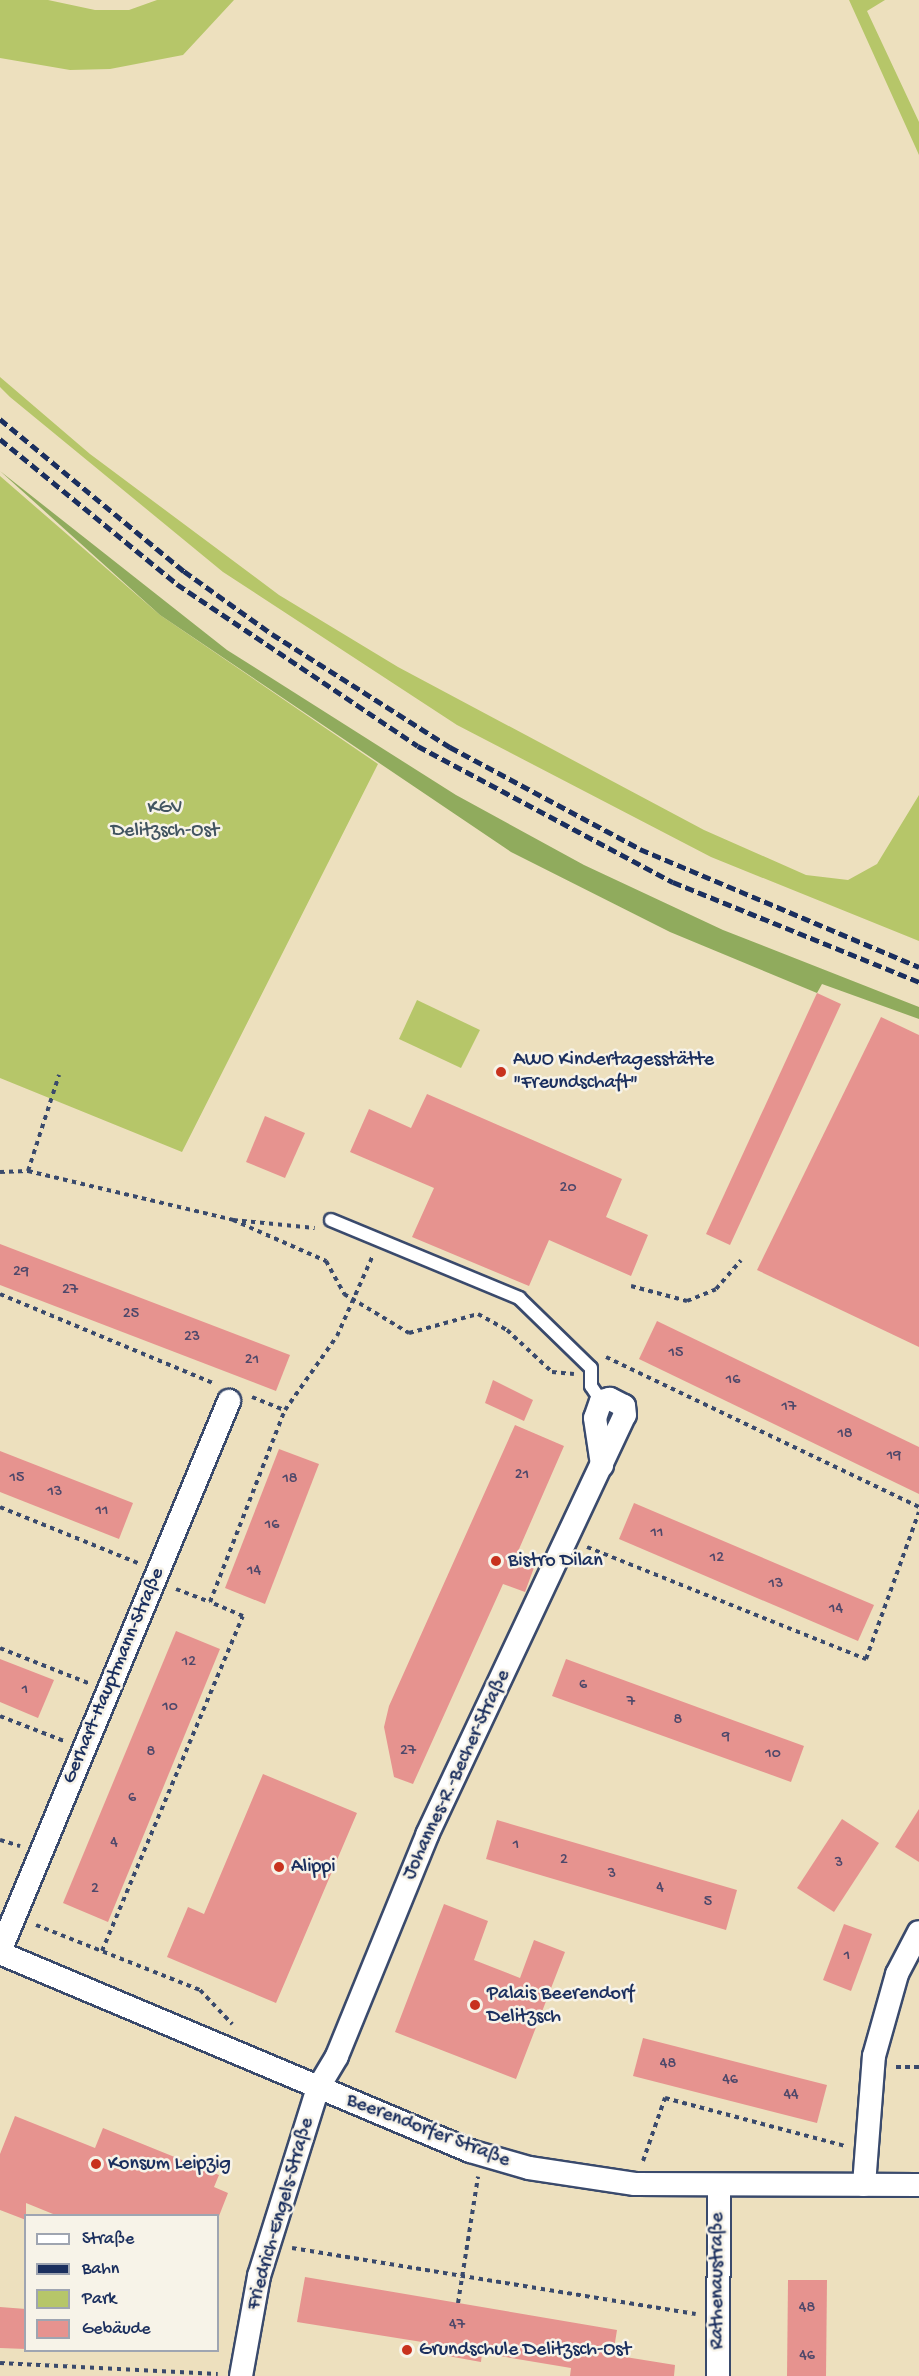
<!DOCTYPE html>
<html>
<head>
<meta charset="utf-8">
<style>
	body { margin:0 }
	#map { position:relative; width:919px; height:2376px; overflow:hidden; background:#ede0be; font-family:"Gochi Hand",sans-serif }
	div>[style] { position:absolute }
	.green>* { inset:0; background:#b6c669 }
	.forest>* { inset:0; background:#90ab5d }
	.building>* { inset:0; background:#e6938f }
	.path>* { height:4px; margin-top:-2px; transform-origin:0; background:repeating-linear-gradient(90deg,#3a4a6c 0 4.5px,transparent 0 9px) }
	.roads { filter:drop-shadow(2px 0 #3a4a6c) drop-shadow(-2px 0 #3a4a6c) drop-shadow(0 2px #3a4a6c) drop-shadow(0 -2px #3a4a6c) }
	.lane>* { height:12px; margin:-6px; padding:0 6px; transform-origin:6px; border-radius:6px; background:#fff }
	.street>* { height:22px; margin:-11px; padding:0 11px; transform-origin:11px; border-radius:11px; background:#fff }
	.rail>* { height:4.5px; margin-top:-2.25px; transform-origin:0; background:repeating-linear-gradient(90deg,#1b2f5e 0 9px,transparent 0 13.5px) }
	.dots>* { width:16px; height:16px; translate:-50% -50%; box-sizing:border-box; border:3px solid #f7f3e8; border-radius:50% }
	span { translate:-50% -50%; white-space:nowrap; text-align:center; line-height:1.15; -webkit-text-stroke:5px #f7f3e8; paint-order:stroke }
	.number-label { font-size:16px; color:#4e486a }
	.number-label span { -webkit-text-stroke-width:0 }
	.park-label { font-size:20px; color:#425561 }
	.poi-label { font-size:20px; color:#1b2f5e }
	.left { translate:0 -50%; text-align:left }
	.street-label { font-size:20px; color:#1b2f5e }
	.legend { position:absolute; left:24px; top:2214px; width:195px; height:138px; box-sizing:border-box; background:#f7f3e8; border:2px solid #9fa5b1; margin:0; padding:8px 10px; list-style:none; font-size:18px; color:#1b2f5e }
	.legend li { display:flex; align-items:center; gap:12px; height:30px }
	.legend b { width:30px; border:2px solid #9fa5b1 }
</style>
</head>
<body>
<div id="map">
	<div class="green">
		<div style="clip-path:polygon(0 0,48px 0,95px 10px,129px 10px,157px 0,234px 0,183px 55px,110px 69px,70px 70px,0 58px)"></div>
		<div style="clip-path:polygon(849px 0,885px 0,867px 11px,919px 122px,919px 155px)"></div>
		<div style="clip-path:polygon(0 377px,90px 454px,279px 595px,398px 667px,704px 830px,806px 875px,848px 880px,877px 864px,919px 795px,919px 941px,711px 857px,457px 725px,223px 572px,10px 397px,0 387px)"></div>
		<div style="clip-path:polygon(0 476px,160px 615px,378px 764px,182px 1152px,0 1078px)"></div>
		<div style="clip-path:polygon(417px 1000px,480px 1030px,461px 1068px,399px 1039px)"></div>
	</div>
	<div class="forest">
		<div style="clip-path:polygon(0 471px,227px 650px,456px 795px,584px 865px,723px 930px,919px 1007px,919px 1019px,822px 984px,817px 993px,670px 932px,511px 852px,160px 615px)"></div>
	</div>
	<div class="building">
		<div style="clip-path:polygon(817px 993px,841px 1004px,730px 1245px,706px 1234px)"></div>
		<div style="clip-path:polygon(881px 1017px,919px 1035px,919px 1347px,757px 1270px)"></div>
		<div style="clip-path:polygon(427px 1094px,622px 1179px,606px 1217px,648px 1235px,631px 1276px,549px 1240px,529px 1286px,412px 1237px,434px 1188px,350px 1152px,369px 1109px,411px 1128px)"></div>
		<div style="clip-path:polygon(265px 1116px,305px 1133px,285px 1178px,246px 1162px)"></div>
		<div style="clip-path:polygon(0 1244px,290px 1355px,276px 1391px,0 1285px)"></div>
		<div style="clip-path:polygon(657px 1321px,919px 1447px,919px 1494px,639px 1359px)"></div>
		<div style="clip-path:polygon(493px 1380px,533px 1400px,524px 1421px,485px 1403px)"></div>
		<div style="clip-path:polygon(515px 1425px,564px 1446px,516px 1556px,535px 1565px,525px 1592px,503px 1584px,413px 1784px,394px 1777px,384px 1727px,389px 1706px)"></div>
		<div style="clip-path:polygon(279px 1449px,319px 1464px,265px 1604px,225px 1588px)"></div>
		<div style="clip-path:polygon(0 1451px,133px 1503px,119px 1539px,0 1492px)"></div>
		<div style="clip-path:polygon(634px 1503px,874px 1605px,858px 1641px,619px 1539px)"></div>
		<div style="clip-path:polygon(176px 1631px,220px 1649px,108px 1922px,63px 1903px)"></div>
		<div style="clip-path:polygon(0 1659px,54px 1680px,38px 1718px,0 1702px)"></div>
		<div style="clip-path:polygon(566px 1659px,804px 1746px,791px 1782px,552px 1696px)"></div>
		<div style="clip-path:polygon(263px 1774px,357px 1813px,276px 2003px,167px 1957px,188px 1907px,204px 1914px)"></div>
		<div style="clip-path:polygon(919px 1809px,919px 1862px,895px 1847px)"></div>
		<div style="clip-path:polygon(842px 1819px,879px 1843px,834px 1912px,797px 1888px)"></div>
		<div style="clip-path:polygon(497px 1820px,737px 1890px,726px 1930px,486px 1859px)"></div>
		<div style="clip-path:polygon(444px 1904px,488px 1921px,474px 1960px,520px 1978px,534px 1940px,565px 1952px,516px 2079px,395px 2032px)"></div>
		<div style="clip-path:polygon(844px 1924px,872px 1934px,851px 1991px,823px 1980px)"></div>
		<div style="clip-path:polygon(643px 2038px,827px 2085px,817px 2123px,633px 2076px)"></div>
		<div style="clip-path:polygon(15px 2116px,95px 2148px,103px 2128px,219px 2175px,214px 2187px,228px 2193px,219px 2216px,58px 2216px,26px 2203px,26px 2220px,0 2210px,0 2154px)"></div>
		<div style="clip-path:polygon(305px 2277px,617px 2330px,613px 2355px,675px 2365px,674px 2376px,570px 2376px,571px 2368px,482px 2353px,481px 2362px,420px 2351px,422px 2342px,297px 2322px)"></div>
		<div style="clip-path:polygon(788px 2280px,827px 2280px,826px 2376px,787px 2376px)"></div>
		<div style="clip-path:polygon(0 2307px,26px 2309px,26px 2349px,0 2348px)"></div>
	</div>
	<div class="path">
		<div style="left:28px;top:1171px;width:101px;rotate:-72.1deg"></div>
		<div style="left:0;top:1172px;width:28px;rotate:-2deg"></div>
		<div style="left:28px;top:1171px;width:211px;rotate:13.4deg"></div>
		<div style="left:233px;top:1220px;width:82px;rotate:5.6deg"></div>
		<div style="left:233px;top:1220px;width:102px;rotate:23.8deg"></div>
		<div style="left:326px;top:1261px;width:38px;rotate:61deg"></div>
		<div style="left:344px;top:1294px;width:76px;rotate:31deg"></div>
		<div style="left:409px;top:1333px;width:72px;rotate:-15.4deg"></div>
		<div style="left:478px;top:1314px;width:33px;rotate:29deg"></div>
		<div style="left:507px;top:1330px;width:62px;rotate:43deg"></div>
		<div style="left:552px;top:1372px;width:22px;rotate:5deg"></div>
		<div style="left:631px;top:1286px;width:58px;rotate:15deg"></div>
		<div style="left:687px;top:1301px;width:31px;rotate:-22deg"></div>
		<div style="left:716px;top:1289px;width:38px;rotate:-49deg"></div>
		<div style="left:0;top:1294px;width:233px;rotate:22.7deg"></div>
		<div style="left:606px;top:1357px;width:347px;rotate:25.6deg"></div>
		<div style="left:252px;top:1397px;width:35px;rotate:22deg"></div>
		<div style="left:285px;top:1410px;width:90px;rotate:-54.9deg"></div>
		<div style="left:337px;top:1336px;width:89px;rotate:-66deg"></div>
		<div style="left:0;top:1507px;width:149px;rotate:22.1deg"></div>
		<div style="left:587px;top:1547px;width:301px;rotate:21.9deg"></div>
		<div style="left:866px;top:1659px;width:156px;rotate:-70.2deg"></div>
		<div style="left:176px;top:1589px;width:36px;rotate:21deg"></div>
		<div style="left:210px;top:1602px;width:206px;rotate:-68.7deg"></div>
		<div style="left:0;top:1648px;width:95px;rotate:21.7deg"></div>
		<div style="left:0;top:1716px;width:69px;rotate:21.3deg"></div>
		<div style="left:0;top:1840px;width:21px;rotate:17deg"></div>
		<div style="left:36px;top:1925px;width:176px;rotate:21.6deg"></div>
		<div style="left:200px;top:1990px;width:47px;rotate:46.7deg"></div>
		<div style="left:102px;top:1951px;width:363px;rotate:-67.2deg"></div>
		<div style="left:243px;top:1616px;width:36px;rotate:-157deg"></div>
		<div style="left:896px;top:2067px;width:23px"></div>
		<div style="left:643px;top:2161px;width:67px;rotate:-70.8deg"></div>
		<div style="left:665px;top:2098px;width:186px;rotate:14.9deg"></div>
		<div style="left:292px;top:2248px;width:409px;rotate:9.3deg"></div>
		<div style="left:458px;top:2303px;width:128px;rotate:-81deg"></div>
		<div style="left:0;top:2363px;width:218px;rotate:2.9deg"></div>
	</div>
	<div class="roads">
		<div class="lane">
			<div style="left:331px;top:1220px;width:204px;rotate:22.5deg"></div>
			<div style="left:519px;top:1298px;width:100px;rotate:44.2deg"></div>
			<div style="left:591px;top:1368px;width:18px;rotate:90deg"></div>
			<div style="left:591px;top:1386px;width:18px;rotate:56deg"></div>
		</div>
		<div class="street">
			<div style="left:0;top:1951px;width:596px;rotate:-67.39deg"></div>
			<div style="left:0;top:1953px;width:510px;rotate:22.84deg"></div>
			<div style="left:470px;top:2151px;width:61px;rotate:16.1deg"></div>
			<div style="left:529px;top:2168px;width:107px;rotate:8.6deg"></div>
			<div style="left:635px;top:2184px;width:284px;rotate:0.2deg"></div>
			<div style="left:864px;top:2185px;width:129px;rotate:-85.6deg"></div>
			<div style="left:874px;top:2056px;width:85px;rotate:-74.3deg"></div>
			<div style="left:897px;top:1974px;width:47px;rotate:-62.4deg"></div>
			<div style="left:241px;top:2376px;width:102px;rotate:-79.8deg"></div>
			<div style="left:259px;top:2276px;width:197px;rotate:-72.6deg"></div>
			<div style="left:318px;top:2088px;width:37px;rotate:-59deg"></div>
			<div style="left:337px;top:2056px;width:239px;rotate:-67.8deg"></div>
			<div style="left:427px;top:1835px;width:464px;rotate:-64.8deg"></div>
			<div style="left:625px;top:1415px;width:9px;rotate:-96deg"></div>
			<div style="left:624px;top:1406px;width:16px;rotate:-153deg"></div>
			<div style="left:610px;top:1399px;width:9px;rotate:167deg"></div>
			<div style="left:601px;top:1401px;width:18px;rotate:109deg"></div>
			<div style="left:595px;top:1418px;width:48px;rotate:81.5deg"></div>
			<div style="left:718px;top:2376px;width:190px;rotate:-89.7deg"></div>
		</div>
	</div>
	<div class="rail">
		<div style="left:0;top:419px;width:239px;rotate:39.6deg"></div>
		<div style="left:184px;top:571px;width:108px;rotate:35.6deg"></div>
		<div style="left:272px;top:634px;width:211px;rotate:32.4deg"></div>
		<div style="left:450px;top:747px;width:216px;rotate:28.2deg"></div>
		<div style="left:640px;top:849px;width:303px;rotate:22.9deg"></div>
		<div style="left:0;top:439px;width:229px;rotate:39.3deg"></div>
		<div style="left:177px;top:584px;width:290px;rotate:33.9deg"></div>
		<div style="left:418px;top:746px;width:289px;rotate:28.1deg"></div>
		<div style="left:673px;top:882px;width:266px;rotate:22.1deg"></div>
	</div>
	<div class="dots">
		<div style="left:501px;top:1072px;background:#c8321e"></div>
		<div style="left:496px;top:1561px;background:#c8321e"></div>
		<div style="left:279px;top:1867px;background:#c8321e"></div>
		<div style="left:475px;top:2005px;background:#c8321e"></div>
		<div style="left:96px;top:2164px;background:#c8321e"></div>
		<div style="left:407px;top:2350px;background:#c8321e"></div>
	</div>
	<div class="number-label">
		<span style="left:568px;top:1189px">20</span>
		<span style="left:21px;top:1273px">29</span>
		<span style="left:70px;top:1291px">27</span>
		<span style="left:131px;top:1315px">25</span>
		<span style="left:192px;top:1338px">23</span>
		<span style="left:676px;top:1354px">15</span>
		<span style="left:252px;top:1361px">21</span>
		<span style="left:733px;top:1381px">16</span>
		<span style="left:789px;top:1408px">17</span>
		<span style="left:845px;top:1435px">18</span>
		<span style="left:894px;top:1457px">19</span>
		<span style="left:522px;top:1476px">21</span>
		<span style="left:17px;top:1479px">15</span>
		<span style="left:290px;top:1480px">18</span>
		<span style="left:55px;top:1493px">13</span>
		<span style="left:102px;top:1512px">11</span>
		<span style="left:272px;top:1526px">16</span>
		<span style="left:657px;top:1534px">11</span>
		<span style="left:717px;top:1559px">12</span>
		<span style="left:254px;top:1572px">14</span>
		<span style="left:776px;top:1585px">13</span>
		<span style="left:836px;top:1610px">14</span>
		<span style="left:189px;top:1663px">12</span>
		<span style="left:583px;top:1686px">6</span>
		<span style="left:25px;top:1691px">1</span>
		<span style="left:631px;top:1703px">7</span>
		<span style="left:170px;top:1708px">10</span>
		<span style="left:678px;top:1721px">8</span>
		<span style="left:726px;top:1738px">9</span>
		<span style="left:408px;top:1752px">27</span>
		<span style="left:151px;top:1753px">8</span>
		<span style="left:773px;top:1755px">10</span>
		<span style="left:132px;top:1799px">6</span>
		<span style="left:114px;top:1844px">4</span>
		<span style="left:516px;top:1846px">1</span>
		<span style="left:564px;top:1861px">2</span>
		<span style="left:839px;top:1864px">3</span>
		<span style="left:612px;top:1875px">3</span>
		<span style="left:660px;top:1889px">4</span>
		<span style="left:95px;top:1890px">2</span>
		<span style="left:708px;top:1903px">5</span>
		<span style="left:847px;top:1957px">1</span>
		<span style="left:668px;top:2065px">48</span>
		<span style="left:730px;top:2081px">46</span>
		<span style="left:791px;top:2096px">44</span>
		<span style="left:807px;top:2309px">48</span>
		<span style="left:457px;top:2326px">47</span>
		<span style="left:807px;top:2357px">46</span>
	</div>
	<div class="park-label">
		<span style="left:165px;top:820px">KGV<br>Delitzsch-Ost</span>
	</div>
	<div class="poi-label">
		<span class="left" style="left:513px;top:1072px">AWO Kindertagesstätte<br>"Freundschaft"</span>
		<span class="left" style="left:508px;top:1561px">Bistro Dilan</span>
		<span class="left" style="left:291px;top:1867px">Alippi</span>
		<span class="left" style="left:487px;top:2006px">Palais Beerendorf<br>Delitzsch</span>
		<span class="left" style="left:108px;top:2164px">Konsum Leipzig</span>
		<span class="left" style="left:419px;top:2350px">Grundschule Delitzsch-Ost</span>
	</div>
	<div class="street-label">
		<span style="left:114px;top:1676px;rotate:-67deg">Gerhart-Hauptmann-Straße</span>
		<span style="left:457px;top:1775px;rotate:-65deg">Johannes-R.-Becher-Straße</span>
		<span style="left:428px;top:2131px;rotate:21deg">Beerendorfer Straße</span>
		<span style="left:281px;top:2214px;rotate:-74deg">Friedrich-Engels-Straße</span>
		<span style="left:718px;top:2281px;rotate:-90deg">Rathenaustraße</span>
	</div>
	<ul class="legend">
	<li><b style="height:8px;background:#fff"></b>Straße</li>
	<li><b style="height:8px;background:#1b2f5e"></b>Bahn</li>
	<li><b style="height:16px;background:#b6c669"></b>Park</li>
	<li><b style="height:16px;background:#e6938f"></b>Gebäude</li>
	</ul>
</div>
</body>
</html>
